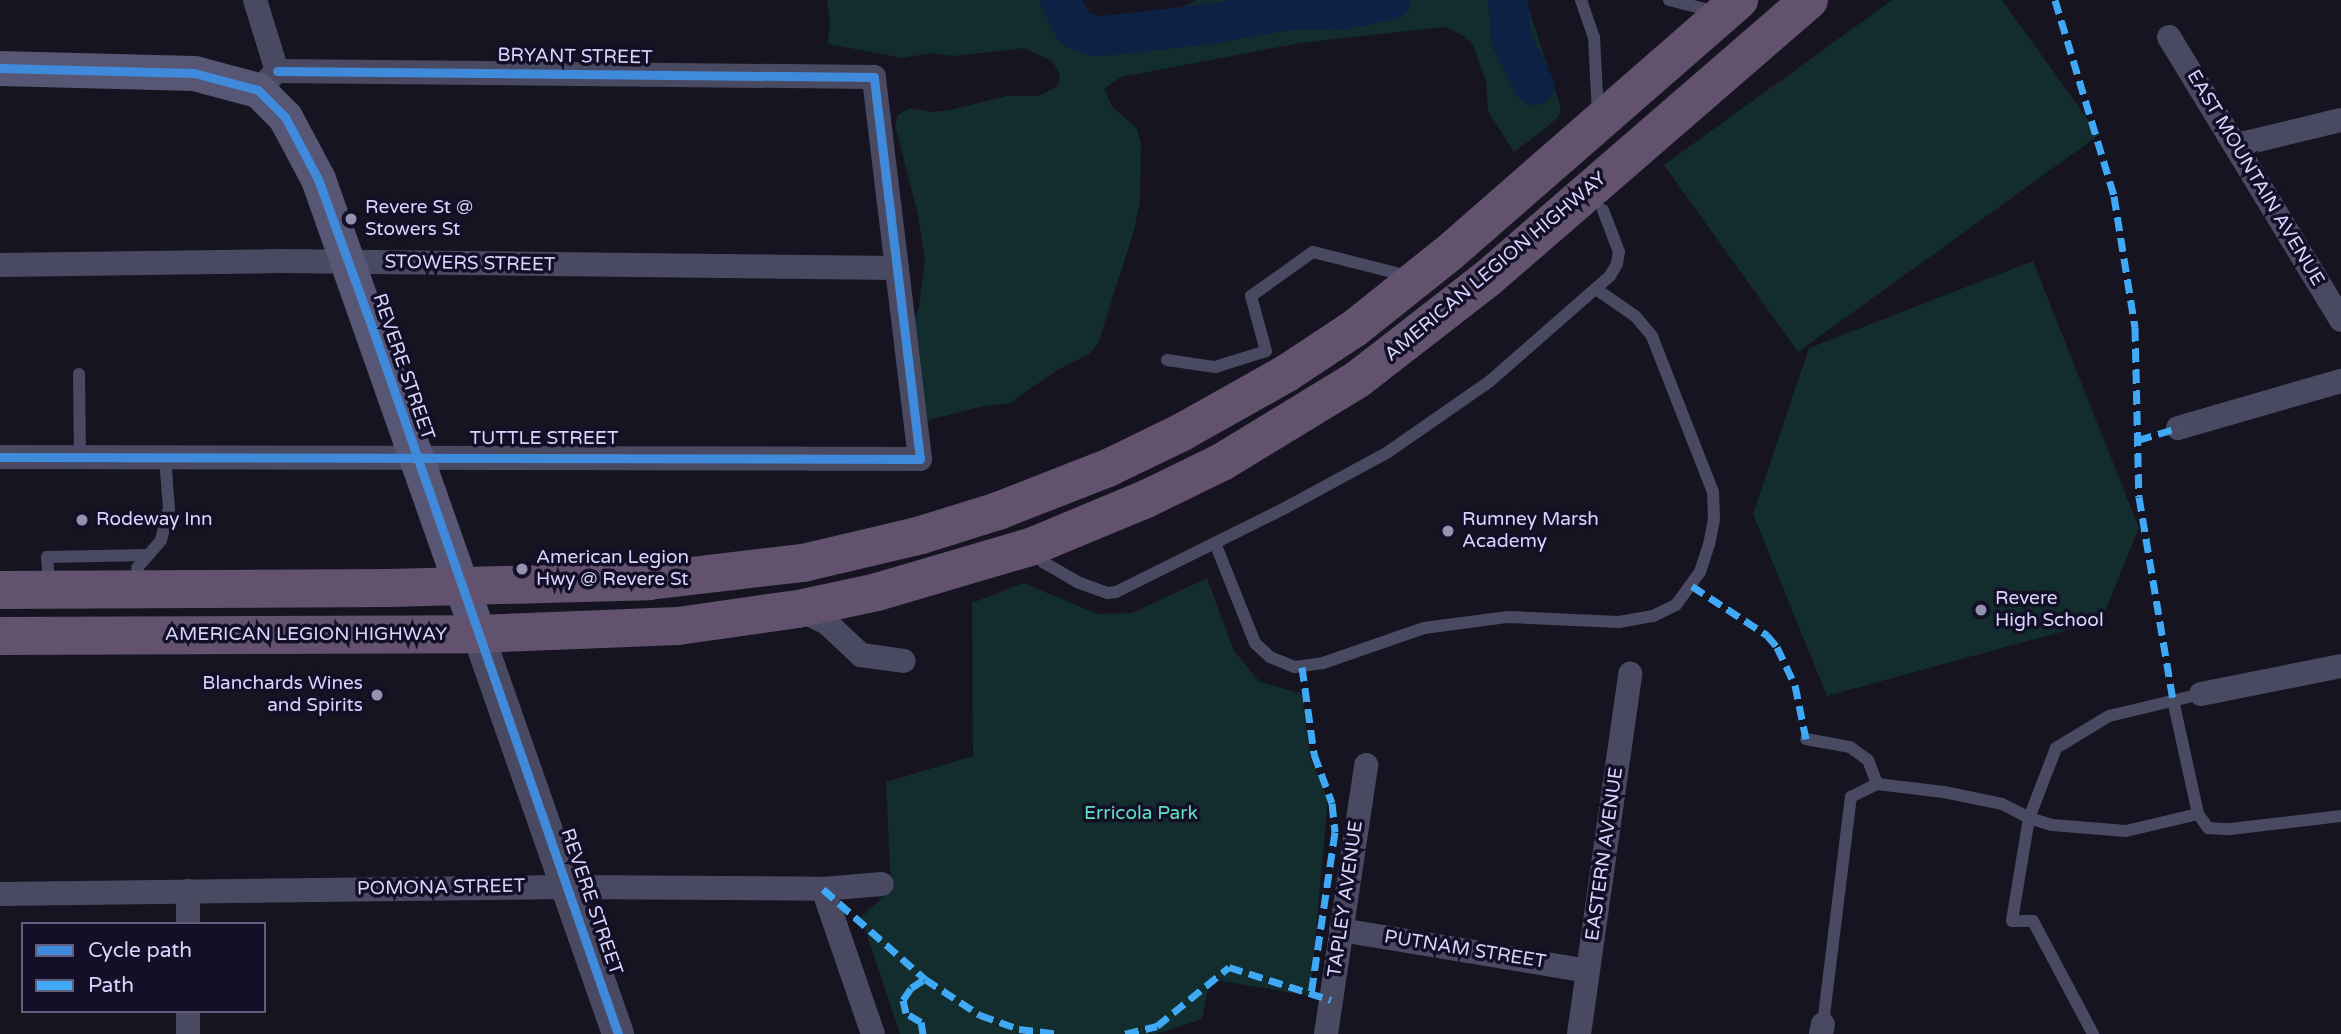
<!DOCTYPE html>
<html>
<head>
<meta charset="utf-8">
<style>
	body { margin:0 }
	#map { position:relative; width:2341px; height:1034px; overflow:hidden; background:#161421; font-family:"Varela Round",sans-serif }
	div>[style] { position:absolute }
	.green>* { inset:0; background:#132c2d }
	.water>* { inset:0; background:#0d2144 }
	.river>* { height:40px; margin:-20px; padding:0 20px; transform-origin:20px; border-radius:20px; background:#0d2144 }
	.service>* { height:12px; margin:-6px; padding:0 6px; transform-origin:6px; border-radius:6px; background:#4a4962 }
	.minor>* { height:24px; margin:-12px; padding:0 12px; transform-origin:12px; border-radius:12px; background:#4a4962 }
	.tertiary>* { height:32px; margin:-16px; padding:0 16px; transform-origin:16px; border-radius:16px; background:#4a4962 }
	.secondary>* { height:35px; margin:-17.5px; padding:0 17.5px; transform-origin:17.5px; border-radius:17.5px; background:#575674 }
	.trunk>* { height:38px; margin:-19px; padding:0 19px; transform-origin:19px; border-radius:19px; background:#62526e }
	.quiet>* { height:7px; margin-top:-3.5px; transform-origin:0; background:repeating-linear-gradient(90deg,#3fa9f5 0 14px,transparent 0 21px) }
	.cycleway>* { height:9px; margin:-4.5px; padding:0 4.5px; transform-origin:4.5px; border-radius:4.5px; background:#408adc }
	.dots>* { width:19px; height:19px; translate:-50% -50%; box-sizing:border-box; border:4px solid #130f26; border-radius:50% }
	span { translate:-50% -50%; white-space:nowrap; text-align:center; line-height:1.15; -webkit-text-stroke:7px #130f26; paint-order:stroke }
	.street-label { font-size:19px; color:#d9d4ff }
	.poi-label { font-size:19px; color:#d9d4ff }
	.left { translate:0 -50%; text-align:left }
	.right { translate:-100% -50%; text-align:right }
	.park-label { font-size:19px; color:#5fe0c0 }
	.legend { position:absolute; left:21px; top:922px; width:245px; height:91px; box-sizing:border-box; background:#130f26; border:2px solid #625e7d; margin:0; padding:9px 12px; list-style:none; font-size:21px; color:#d9d4ff }
	.legend li { display:flex; align-items:center; gap:14px; height:35px }
	.legend b { width:35px; border:2px solid #625e7d }
</style>
</head>
<body>
<div id="map">
	<div class="green">
		<div style="clip-path:polygon(827px 0,1043px 0,1074px 30px,1090px 16px,1107px 25px,1134px 25px,1161px 18px,1196px 0,1526px 0,1561px 108px,1558px 117px,1545px 129px,1514px 152px,1488px 111px,1486px 81px,1473px 45px,1464px 36px,1444px 27px,1300px 43px,1121px 77px,1104px 89px,1112px 106px,1137px 129px,1141px 144px,1140px 202px,1134px 230px,1098px 344px,1089px 354px,1056px 371px,1010px 403px,984px 406px,925px 421px,913px 327px,919px 307px,925px 259px,918px 215px,895px 125px,898px 115px,910px 108px,931px 112px,950px 110px,1006px 96px,1039px 96px,1056px 87px,1060px 80px,1059px 72px,1052px 61px,1024px 48px,954px 56px,931px 53px,903px 58px,828px 44px,830px 21px)"></div>
		<div style="clip-path:polygon(1892px 0,2002px 0,2099px 135px,1798px 352px,1664px 165px)"></div>
		<div style="clip-path:polygon(2033px 261px,2139px 528px,2101px 621px,1827px 696px,1753px 514px,1809px 348px)"></div>
		<div style="clip-path:polygon(1207px 578px,1234px 651px,1260px 682px,1302px 694px,1310px 758px,1328px 798px,1310px 996px,1210px 979px,1202px 1019px,1156px 1034px,900px 1034px,861px 917px,891px 890px,886px 782px,973px 756px,972px 603px,1023px 583px,1098px 614px,1132px 613px)"></div>
	</div>
	<div class="water">
		<div style="clip-path:polygon(1043px 0,1080px 0,1090px 16px,1074px 31px,1068px 32px,1053px 25px,1052px 10px)"></div>
	</div>
	<div class="river">
		<div style="left:1060px;top:0;width:31px;rotate:63deg"></div>
		<div style="left:1074px;top:28px;width:18px;rotate:22deg"></div>
		<div style="left:1091px;top:35px;width:12px;rotate:5deg"></div>
		<div style="left:1103px;top:36px;width:108px;rotate:-6.4deg"></div>
		<div style="left:1210px;top:24px;width:78px;rotate:-10.3deg"></div>
		<div style="left:1287px;top:10px;width:59px;rotate:-1deg"></div>
		<div style="left:1346px;top:9px;width:46px;rotate:-11.3deg"></div>
		<div style="left:1508px;top:0;width:40px;rotate:85.7deg"></div>
		<div style="left:1511px;top:40px;width:51px;rotate:62.9deg"></div>
	</div>
	<div class="service">
		<div style="left:1581px;top:0;width:39px;rotate:71deg"></div>
		<div style="left:1594px;top:37px;width:76px;rotate:87deg"></div>
		<div style="left:1669px;top:0;width:49px;rotate:14deg"></div>
		<div style="left:1167px;top:360px;width:49px;rotate:8.3deg"></div>
		<div style="left:1215px;top:367px;width:53px;rotate:-17.4deg"></div>
		<div style="left:1266px;top:351px;width:57px;rotate:-105.3deg"></div>
		<div style="left:1251px;top:296px;width:76px;rotate:-35.4deg"></div>
		<div style="left:1313px;top:252px;width:98px;rotate:14.2deg"></div>
		<div style="left:79px;top:374px;width:83px;rotate:89.3deg"></div>
		<div style="left:1215px;top:543px;width:108px;rotate:68.2deg"></div>
		<div style="left:1255px;top:643px;width:21px;rotate:43deg"></div>
		<div style="left:1270px;top:657px;width:27px;rotate:22deg"></div>
		<div style="left:1295px;top:667px;width:28px;rotate:-8deg"></div>
		<div style="left:1323px;top:663px;width:107px;rotate:-19.1deg"></div>
		<div style="left:1424px;top:628px;width:85px;rotate:-7.5deg"></div>
		<div style="left:1508px;top:617px;width:111px;rotate:2.6deg"></div>
		<div style="left:1619px;top:622px;width:35px;rotate:-10deg"></div>
		<div style="left:1653px;top:616px;width:25px;rotate:-26deg"></div>
		<div style="left:1676px;top:605px;width:41px;rotate:-54deg"></div>
		<div style="left:1700px;top:572px;width:28px;rotate:-72deg"></div>
		<div style="left:1709px;top:545px;width:26px;rotate:-79deg"></div>
		<div style="left:1714px;top:519px;width:27px;rotate:-92deg"></div>
		<div style="left:1713px;top:492px;width:168px;rotate:-111.4deg"></div>
		<div style="left:1652px;top:336px;width:26px;rotate:-130deg"></div>
		<div style="left:1635px;top:316px;width:47px;rotate:-145.3deg"></div>
		<div style="left:1035px;top:549px;width:15px;rotate:58deg"></div>
		<div style="left:1043px;top:562px;width:39px;rotate:30deg"></div>
		<div style="left:1077px;top:582px;width:32px;rotate:20deg"></div>
		<div style="left:1107px;top:593px;width:9px;rotate:-6deg"></div>
		<div style="left:1116px;top:592px;width:189px;rotate:-26.4deg"></div>
		<div style="left:1285px;top:508px;width:117px;rotate:-28.5deg"></div>
		<div style="left:1388px;top:452px;width:124px;rotate:-34.8deg"></div>
		<div style="left:1490px;top:381px;width:159px;rotate:-41.2deg"></div>
		<div style="left:1610px;top:276px;width:14px;rotate:-60deg"></div>
		<div style="left:1617px;top:264px;width:12px;rotate:-81deg"></div>
		<div style="left:1619px;top:252px;width:45px;rotate:-110.9deg"></div>
		<div style="left:137px;top:568px;width:37px;rotate:-49deg"></div>
		<div style="left:161px;top:540px;width:32px;rotate:-76deg"></div>
		<div style="left:169px;top:509px;width:52px;rotate:-94.4deg"></div>
		<div style="left:48px;top:570px;width:13px;rotate:-94deg"></div>
		<div style="left:47px;top:557px;width:101px;rotate:-1.1deg"></div>
		<div style="left:2173px;top:700px;width:117px;rotate:77.6deg"></div>
		<div style="left:2198px;top:814px;width:74px;rotate:166.7deg"></div>
		<div style="left:2126px;top:831px;width:74px;rotate:-175.4deg"></div>
		<div style="left:2052px;top:825px;width:24px;rotate:-163deg"></div>
		<div style="left:2029px;top:818px;width:75px;rotate:-68.9deg"></div>
		<div style="left:2056px;top:748px;width:62px;rotate:-31.1deg"></div>
		<div style="left:2109px;top:716px;width:95px;rotate:-13.4deg"></div>
		<div style="left:1806px;top:739px;width:45px;rotate:10.3deg"></div>
		<div style="left:1850px;top:747px;width:22px;rotate:36deg"></div>
		<div style="left:1868px;top:760px;width:26px;rotate:69deg"></div>
		<div style="left:2198px;top:814px;width:17px;rotate:54deg"></div>
		<div style="left:2208px;top:828px;width:22px;rotate:3deg"></div>
		<div style="left:2230px;top:829px;width:112px;rotate:-6.7deg"></div>
		<div style="left:1823px;top:1024px;width:229px;rotate:-83deg"></div>
		<div style="left:1851px;top:797px;width:29px;rotate:-27deg"></div>
		<div style="left:1877px;top:784px;width:67px;rotate:6.8deg"></div>
		<div style="left:1944px;top:792px;width:59px;rotate:11.7deg"></div>
		<div style="left:2002px;top:804px;width:30px;rotate:27deg"></div>
		<div style="left:2029px;top:818px;width:104px;rotate:99.4deg"></div>
		<div style="left:2012px;top:921px;width:21px"></div>
		<div style="left:2033px;top:921px;width:128px;rotate:62deg"></div>
	</div>
	<div class="minor">
		<div style="left:255px;top:0;width:74px;rotate:72.8deg"></div>
		<div style="left:277px;top:71px;width:16px;rotate:135deg"></div>
		<div style="left:2169px;top:37px;width:331px;rotate:58.7deg"></div>
		<div style="left:2237px;top:145px;width:107px;rotate:-13.5deg"></div>
		<div style="left:0;top:265px;width:280px;rotate:-0.8deg"></div>
		<div style="left:280px;top:261px;width:617px;rotate:0.65deg"></div>
		<div style="left:2178px;top:428px;width:170px;rotate:-16.1deg"></div>
		<div style="left:0;top:457px;width:920px;rotate:0.12deg"></div>
		<div style="left:920px;top:459px;width:385px;rotate:-96.9deg"></div>
		<div style="left:874px;top:77px;width:597px;rotate:-179.42deg"></div>
		<div style="left:798px;top:609px;width:32px;rotate:26deg"></div>
		<div style="left:827px;top:623px;width:47px;rotate:43.3deg"></div>
		<div style="left:861px;top:655px;width:43px;rotate:7.9deg"></div>
		<div style="left:2201px;top:694px;width:143px;rotate:-11.3deg"></div>
		<div style="left:823px;top:889px;width:153px;rotate:71deg"></div>
		<div style="left:188px;top:891px;width:33px;rotate:90deg"></div>
		<div style="left:0;top:894px;width:568px;rotate:-0.71deg"></div>
		<div style="left:568px;top:887px;width:255px;rotate:0.4deg"></div>
		<div style="left:823px;top:889px;width:59px;rotate:-4.8deg"></div>
		<div style="left:1341px;top:930px;width:250px;rotate:9.4deg"></div>
		<div style="left:188px;top:1011px;width:23px;rotate:90deg"></div>
		<div style="left:1326px;top:1034px;width:272px;rotate:-81.5deg"></div>
		<div style="left:1579px;top:1034px;width:364px;rotate:-81.9deg"></div>
		<div style="left:1821px;top:1034px;width:10px;rotate:-79deg"></div>
	</div>
	<div class="tertiary">
		<div style="left:478px;top:634px;width:424px;rotate:70.7deg"></div>
	</div>
	<div class="secondary">
		<div style="left:0;top:68px;width:194px;rotate:1.5deg"></div>
		<div style="left:194px;top:73px;width:66px;rotate:14.9deg"></div>
		<div style="left:258px;top:90px;width:38px;rotate:45deg"></div>
		<div style="left:285px;top:117px;width:70px;rotate:62deg"></div>
		<div style="left:318px;top:179px;width:482px;rotate:70.6deg"></div>
	</div>
	<div class="trunk">
		<div style="left:0;top:590px;width:389px;rotate:-0.3deg"></div>
		<div style="left:389px;top:588px;width:260px;rotate:-1.5deg"></div>
		<div style="left:649px;top:581px;width:155px;rotate:-6.7deg"></div>
		<div style="left:803px;top:563px;width:121px;rotate:-13.3deg"></div>
		<div style="left:921px;top:535px;width:81px;rotate:-17.3deg"></div>
		<div style="left:998px;top:511px;width:120px;rotate:-21.4deg"></div>
		<div style="left:1110px;top:467px;width:80px;rotate:-25.9deg"></div>
		<div style="left:1182px;top:432px;width:120px;rotate:-29.3deg"></div>
		<div style="left:1287px;top:373px;width:82px;rotate:-33.5deg"></div>
		<div style="left:1355px;top:328px;width:120px;rotate:-38.6deg"></div>
		<div style="left:1449px;top:253px;width:385px;rotate:-41.1deg"></div>
		<div style="left:0;top:636px;width:478px;rotate:-0.2deg"></div>
		<div style="left:478px;top:634px;width:200px;rotate:-2.3deg"></div>
		<div style="left:678px;top:626px;width:121px;rotate:-8.1deg"></div>
		<div style="left:798px;top:609px;width:81px;rotate:-12.1deg"></div>
		<div style="left:877px;top:592px;width:163px;rotate:-16.4deg"></div>
		<div style="left:1033px;top:546px;width:122px;rotate:-22.6deg"></div>
		<div style="left:1146px;top:499px;width:85px;rotate:-26deg"></div>
		<div style="left:1222px;top:462px;width:159px;rotate:-31.4deg"></div>
		<div style="left:1358px;top:379px;width:163px;rotate:-37.8deg"></div>
		<div style="left:1487px;top:279px;width:426px;rotate:-40.9deg"></div>
	</div>
	<div class="quiet">
		<div style="left:2055px;top:0;width:205px;rotate:73.2deg"></div>
		<div style="left:2114px;top:196px;width:133px;rotate:80.9deg"></div>
		<div style="left:2135px;top:327px;width:170px;rotate:88.7deg"></div>
		<div style="left:2139px;top:497px;width:206px;rotate:80.5deg"></div>
		<div style="left:2138px;top:440px;width:42px;rotate:-16.7deg"></div>
		<div style="left:1692px;top:586px;width:90px;rotate:33.2deg"></div>
		<div style="left:1767px;top:635px;width:16px;rotate:50deg"></div>
		<div style="left:1777px;top:647px;width:42px;rotate:64.7deg"></div>
		<div style="left:1795px;top:685px;width:55px;rotate:78.5deg"></div>
		<div style="left:1302px;top:667px;width:88px;rotate:82.1deg"></div>
		<div style="left:1314px;top:754px;width:52px;rotate:69.8deg"></div>
		<div style="left:1332px;top:803px;width:29px;rotate:84deg"></div>
		<div style="left:1335px;top:832px;width:164px;rotate:98.4deg"></div>
		<div style="left:823px;top:889px;width:136px;rotate:41.4deg"></div>
		<div style="left:925px;top:979px;width:66px;rotate:33.2deg"></div>
		<div style="left:980px;top:1015px;width:41px;rotate:19.7deg"></div>
		<div style="left:1019px;top:1029px;width:39px;rotate:7deg"></div>
		<div style="left:923px;top:1034px;width:12px;rotate:-99deg"></div>
		<div style="left:921px;top:1022px;width:17px;rotate:-149deg"></div>
		<div style="left:906px;top:1013px;width:13px;rotate:-103deg"></div>
		<div style="left:903px;top:1000px;width:14px;rotate:-56deg"></div>
		<div style="left:911px;top:988px;width:17px;rotate:-33deg"></div>
		<div style="left:1125px;top:1034px;width:33px;rotate:-14deg"></div>
		<div style="left:1157px;top:1026px;width:93px;rotate:-39.3deg"></div>
		<div style="left:1229px;top:967px;width:107px;rotate:17.9deg"></div>
	</div>
	<div class="cycleway">
		<div style="left:0;top:68px;width:194px;rotate:1.5deg"></div>
		<div style="left:194px;top:73px;width:66px;rotate:14.9deg"></div>
		<div style="left:258px;top:90px;width:38px;rotate:45deg"></div>
		<div style="left:285px;top:117px;width:70px;rotate:62deg"></div>
		<div style="left:318px;top:179px;width:161px;rotate:70deg"></div>
		<div style="left:373px;top:330px;width:745px;rotate:70.81deg"></div>
		<div style="left:0;top:457px;width:920px;rotate:0.12deg"></div>
		<div style="left:920px;top:459px;width:385px;rotate:-96.9deg"></div>
		<div style="left:874px;top:77px;width:597px;rotate:-179.42deg"></div>
	</div>
	<div class="dots">
		<div style="left:351px;top:219px;background:#9591b1"></div>
		<div style="left:82px;top:520px;background:#9591b1"></div>
		<div style="left:1448px;top:531px;background:#9591b1"></div>
		<div style="left:522px;top:569px;background:#9591b1"></div>
		<div style="left:1981px;top:610px;background:#9591b1"></div>
		<div style="left:377px;top:695px;background:#9591b1"></div>
	</div>
	<div class="street-label">
		<span style="left:575px;top:57px;rotate:1deg">BRYANT STREET</span>
		<span style="left:2255px;top:178px;rotate:59deg">EAST MOUNTAIN AVENUE</span>
		<span style="left:470px;top:264px;rotate:1deg">STOWERS STREET</span>
		<span style="left:1496px;top:267px;rotate:-40deg">AMERICAN LEGION HIGHWAY</span>
		<span style="left:403px;top:367px;rotate:71deg">REVERE STREET</span>
		<span style="left:544px;top:439px">TUTTLE STREET</span>
		<span style="left:306px;top:635px">AMERICAN LEGION HIGHWAY</span>
		<span style="left:1605px;top:854px;rotate:-82deg">EASTERN AVENUE</span>
		<span style="left:441px;top:888px;rotate:-1deg">POMONA STREET</span>
		<span style="left:1346px;top:899px;rotate:-82deg">TAPLEY AVENUE</span>
		<span style="left:591px;top:902px;rotate:71deg">REVERE STREET</span>
		<span style="left:1465px;top:950px;rotate:9deg">PUTNAM STREET</span>
	</div>
	<div class="poi-label">
		<span class="left" style="left:365px;top:219px">Revere St @<br>Stowers St</span>
		<span class="left" style="left:96px;top:520px">Rodeway Inn</span>
		<span class="left" style="left:1462px;top:531px">Rumney Marsh<br>Academy</span>
		<span class="left" style="left:536px;top:569px">American Legion<br>Hwy @ Revere St</span>
		<span class="left" style="left:1995px;top:610px">Revere<br>High School</span>
		<span class="right" style="left:363px;top:695px">Blanchards Wines<br>and Spirits</span>
	</div>
	<div class="park-label">
		<span style="left:1141px;top:814px">Erricola Park</span>
	</div>
	<ul class="legend">
	<li><b style="height:9px;background:#408adc"></b>Cycle path</li>
	<li><b style="height:9px;background:#3fa9f5"></b>Path</li>
	</ul>
</div>
</body>
</html>
